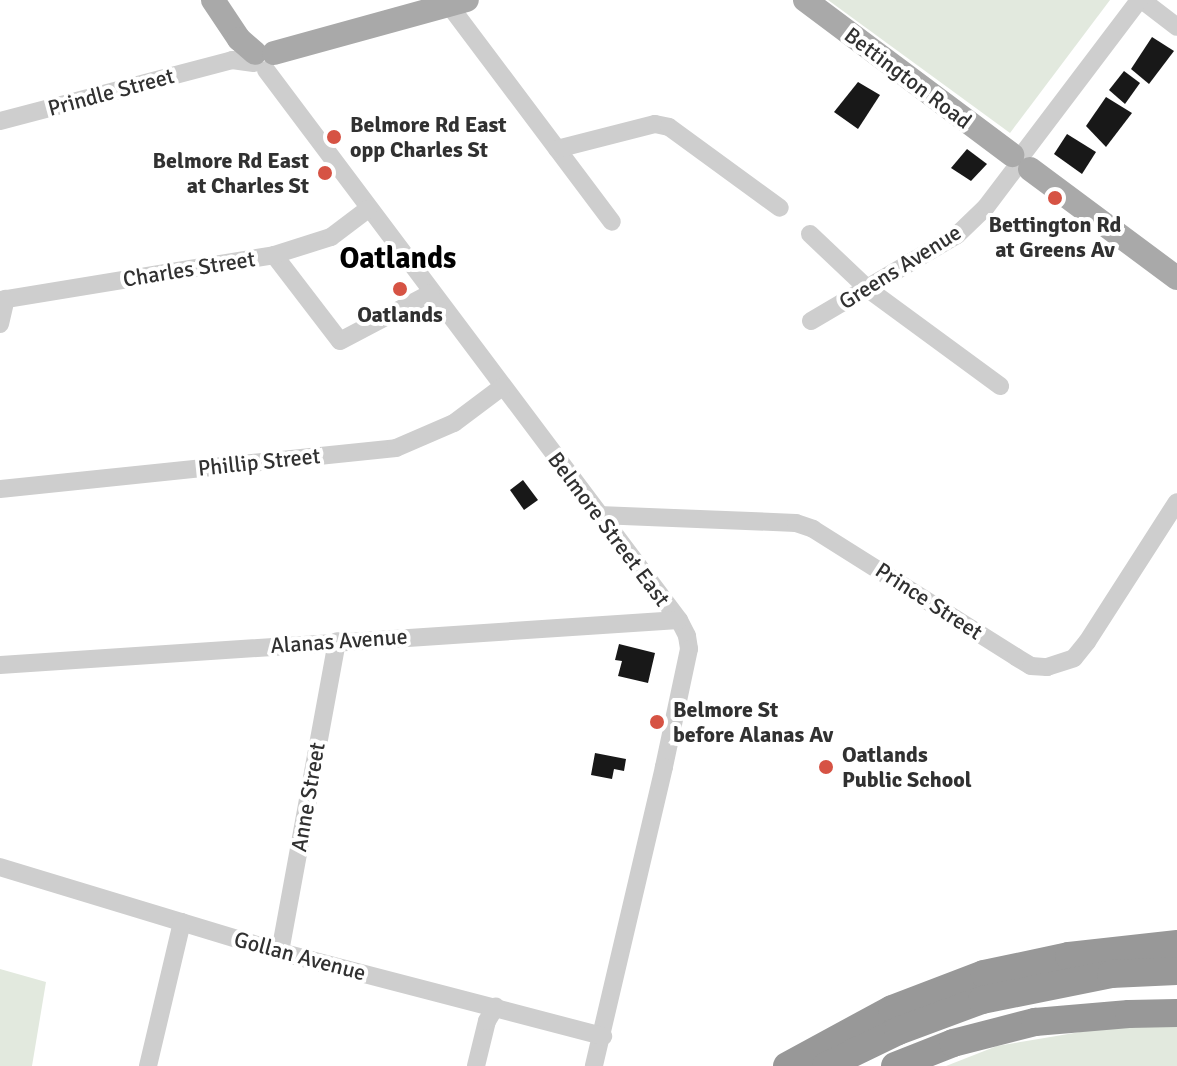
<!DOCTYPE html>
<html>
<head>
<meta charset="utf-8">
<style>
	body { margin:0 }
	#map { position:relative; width:1177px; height:1066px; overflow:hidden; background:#fff; font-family:Signika,sans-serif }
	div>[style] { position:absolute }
	.green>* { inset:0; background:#e2e9de }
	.building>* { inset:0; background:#181818 }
	.minor>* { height:18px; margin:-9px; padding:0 9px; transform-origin:9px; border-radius:9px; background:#cecece }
	.major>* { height:24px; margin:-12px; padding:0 12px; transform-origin:12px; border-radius:12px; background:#a9a9a9 }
	.highway>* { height:28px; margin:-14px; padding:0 14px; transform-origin:14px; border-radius:14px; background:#989898 }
	.dots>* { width:22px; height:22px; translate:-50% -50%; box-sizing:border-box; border:4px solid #fff; border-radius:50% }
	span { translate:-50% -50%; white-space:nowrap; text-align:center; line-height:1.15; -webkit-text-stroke:8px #fff; paint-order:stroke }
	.street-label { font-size:22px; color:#313131 }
	.poi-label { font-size:22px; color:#313131; font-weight:700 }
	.left { translate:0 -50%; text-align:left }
	.right { translate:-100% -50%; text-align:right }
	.district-label { font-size:30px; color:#000; font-weight:700 }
</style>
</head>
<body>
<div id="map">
	<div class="green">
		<div style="clip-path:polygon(828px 0,1110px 0,1010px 133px)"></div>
		<div style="clip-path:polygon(0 969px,46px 982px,32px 1066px,0 1066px)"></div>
		<div style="clip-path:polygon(1177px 1025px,1177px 1066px,946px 1066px,997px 1046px,1116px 1026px)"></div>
	</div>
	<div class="building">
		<div style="clip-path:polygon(1152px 37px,1174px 51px,1149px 84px,1131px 69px)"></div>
		<div style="clip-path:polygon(1124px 71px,1140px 83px,1125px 104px,1109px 90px)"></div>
		<div style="clip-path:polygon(858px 82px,880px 95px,858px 129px,834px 112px)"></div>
		<div style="clip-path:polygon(1106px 97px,1132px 113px,1106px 147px,1086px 126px)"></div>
		<div style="clip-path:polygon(1067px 134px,1096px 152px,1082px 174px,1054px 154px)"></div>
		<div style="clip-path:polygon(967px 149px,987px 164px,971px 181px,951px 168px)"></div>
		<div style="clip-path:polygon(523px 480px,538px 500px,524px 510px,510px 490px)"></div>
		<div style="clip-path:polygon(619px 644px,655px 653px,648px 683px,618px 676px,622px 661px,615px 660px)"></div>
		<div style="clip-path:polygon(595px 753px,626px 759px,624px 771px,614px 769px,612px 779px,591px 775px)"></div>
	</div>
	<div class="minor">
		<div style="left:1142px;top:0;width:44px;rotate:37.6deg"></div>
		<div style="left:449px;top:5px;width:271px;rotate:53.1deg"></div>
		<div style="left:266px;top:70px;width:688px;rotate:53.1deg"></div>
		<div style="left:679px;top:620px;width:18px;rotate:63deg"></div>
		<div style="left:687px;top:636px;width:13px;rotate:81deg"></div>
		<div style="left:689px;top:649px;width:121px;rotate:102deg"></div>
		<div style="left:664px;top:767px;width:307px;rotate:103.2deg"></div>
		<div style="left:0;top:121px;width:240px;rotate:-14.7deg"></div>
		<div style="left:232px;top:60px;width:22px;rotate:8deg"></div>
		<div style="left:557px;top:149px;width:101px;rotate:-14.3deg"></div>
		<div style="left:655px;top:124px;width:14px;rotate:12deg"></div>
		<div style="left:669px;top:127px;width:137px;rotate:36.1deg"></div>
		<div style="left:1025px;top:151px;width:189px;rotate:-52.9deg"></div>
		<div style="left:810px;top:234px;width:80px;rotate:43.5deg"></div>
		<div style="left:868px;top:289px;width:164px;rotate:36.3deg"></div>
		<div style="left:274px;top:255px;width:108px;rotate:52.5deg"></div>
		<div style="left:340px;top:341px;width:103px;rotate:-27.8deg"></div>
		<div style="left:0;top:300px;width:278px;rotate:-9.3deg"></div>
		<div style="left:274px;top:255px;width:60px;rotate:-17.5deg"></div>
		<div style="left:331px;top:237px;width:46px;rotate:-37.1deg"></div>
		<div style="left:811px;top:321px;width:169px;rotate:-30.5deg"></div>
		<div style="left:957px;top:235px;width:40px;rotate:-44deg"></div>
		<div style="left:986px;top:207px;width:46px;rotate:-52.9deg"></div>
		<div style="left:0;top:324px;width:26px;rotate:-77deg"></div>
		<div style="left:0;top:489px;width:398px;rotate:-5.9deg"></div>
		<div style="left:396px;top:448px;width:63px;rotate:-23.3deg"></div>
		<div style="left:454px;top:423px;width:60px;rotate:-36.9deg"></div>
		<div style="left:599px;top:515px;width:197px;rotate:2.3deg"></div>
		<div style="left:796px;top:523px;width:18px;rotate:19deg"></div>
		<div style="left:813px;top:529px;width:240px;rotate:32.2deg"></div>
		<div style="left:1016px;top:657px;width:17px;rotate:31deg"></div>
		<div style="left:1031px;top:666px;width:16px;rotate:4deg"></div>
		<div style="left:1047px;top:667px;width:28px;rotate:-18deg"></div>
		<div style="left:1074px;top:658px;width:21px;rotate:-51deg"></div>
		<div style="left:1087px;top:642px;width:166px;rotate:-57.3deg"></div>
		<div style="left:0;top:665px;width:680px;rotate:-3.79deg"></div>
		<div style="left:0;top:867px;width:293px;rotate:16.9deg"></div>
		<div style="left:280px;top:952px;width:334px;rotate:14.6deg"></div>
		<div style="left:280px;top:952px;width:316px;rotate:-79.6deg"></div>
		<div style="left:148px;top:1066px;width:148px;rotate:-76.7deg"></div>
		<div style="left:476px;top:1066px;width:46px;rotate:-76.3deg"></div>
		<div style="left:487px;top:1021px;width:17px;rotate:-59deg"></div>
	</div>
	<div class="major">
		<div style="left:213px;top:0;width:47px;rotate:56.3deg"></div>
		<div style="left:239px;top:39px;width:21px;rotate:41deg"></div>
		<div style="left:805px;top:0;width:259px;rotate:36.8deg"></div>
		<div style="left:274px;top:53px;width:200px;rotate:-15.4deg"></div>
		<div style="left:1030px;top:169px;width:183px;rotate:36.6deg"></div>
	</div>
	<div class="highway">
		<div style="left:787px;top:1066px;width:119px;rotate:-28.5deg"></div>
		<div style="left:892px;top:1009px;width:98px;rotate:-20.8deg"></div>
		<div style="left:984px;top:974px;width:87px;rotate:-12deg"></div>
		<div style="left:1069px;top:956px;width:109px;rotate:-6.3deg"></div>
		<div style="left:826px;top:1066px;width:80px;rotate:-25.9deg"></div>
		<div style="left:898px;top:1031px;width:90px;rotate:-20.3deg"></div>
		<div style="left:982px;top:1000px;width:132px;rotate:-11.4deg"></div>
		<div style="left:1111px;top:974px;width:66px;rotate:-2.6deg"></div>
		<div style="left:895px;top:1066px;width:62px;rotate:-21.6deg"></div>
		<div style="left:953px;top:1043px;width:85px;rotate:-14.4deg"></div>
		<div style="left:1035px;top:1022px;width:94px;rotate:-4.9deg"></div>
		<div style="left:1129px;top:1014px;width:48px;rotate:-1.2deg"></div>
	</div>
	<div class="dots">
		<div style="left:334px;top:137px;background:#d65344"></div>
		<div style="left:325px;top:173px;background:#d65344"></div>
		<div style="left:1055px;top:198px;background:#d65344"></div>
		<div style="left:400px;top:289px;background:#d65344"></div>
		<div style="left:657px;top:722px;background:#d65344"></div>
		<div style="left:826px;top:767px;background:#d65344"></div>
	</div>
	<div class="street-label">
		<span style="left:908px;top:78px;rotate:37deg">Bettington Road</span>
		<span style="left:111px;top:92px;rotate:-15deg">Prindle Street</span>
		<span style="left:900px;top:267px;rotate:-32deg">Greens Avenue</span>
		<span style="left:189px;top:269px;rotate:-9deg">Charles Street</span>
		<span style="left:259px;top:462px;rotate:-6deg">Phillip Street</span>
		<span style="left:609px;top:529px;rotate:53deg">Belmore Street East</span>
		<span style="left:929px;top:601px;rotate:33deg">Prince Street</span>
		<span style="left:339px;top:641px;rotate:-4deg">Alanas Avenue</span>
		<span style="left:308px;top:797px;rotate:-80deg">Anne Street</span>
		<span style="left:300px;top:956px;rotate:15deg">Gollan Avenue</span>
	</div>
	<div class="poi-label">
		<span class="left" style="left:350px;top:137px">Belmore Rd East<br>opp Charles St</span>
		<span class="right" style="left:309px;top:173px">Belmore Rd East<br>at Charles St</span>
		<span style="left:1055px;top:237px">Bettington Rd<br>at Greens Av</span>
		<span style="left:400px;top:315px">Oatlands</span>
		<span class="left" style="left:673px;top:722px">Belmore St<br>before Alanas Av</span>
		<span class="left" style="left:842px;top:767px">Oatlands<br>Public School</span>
	</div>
	<div class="district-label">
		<span style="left:398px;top:259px">Oatlands</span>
	</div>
</div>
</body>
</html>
